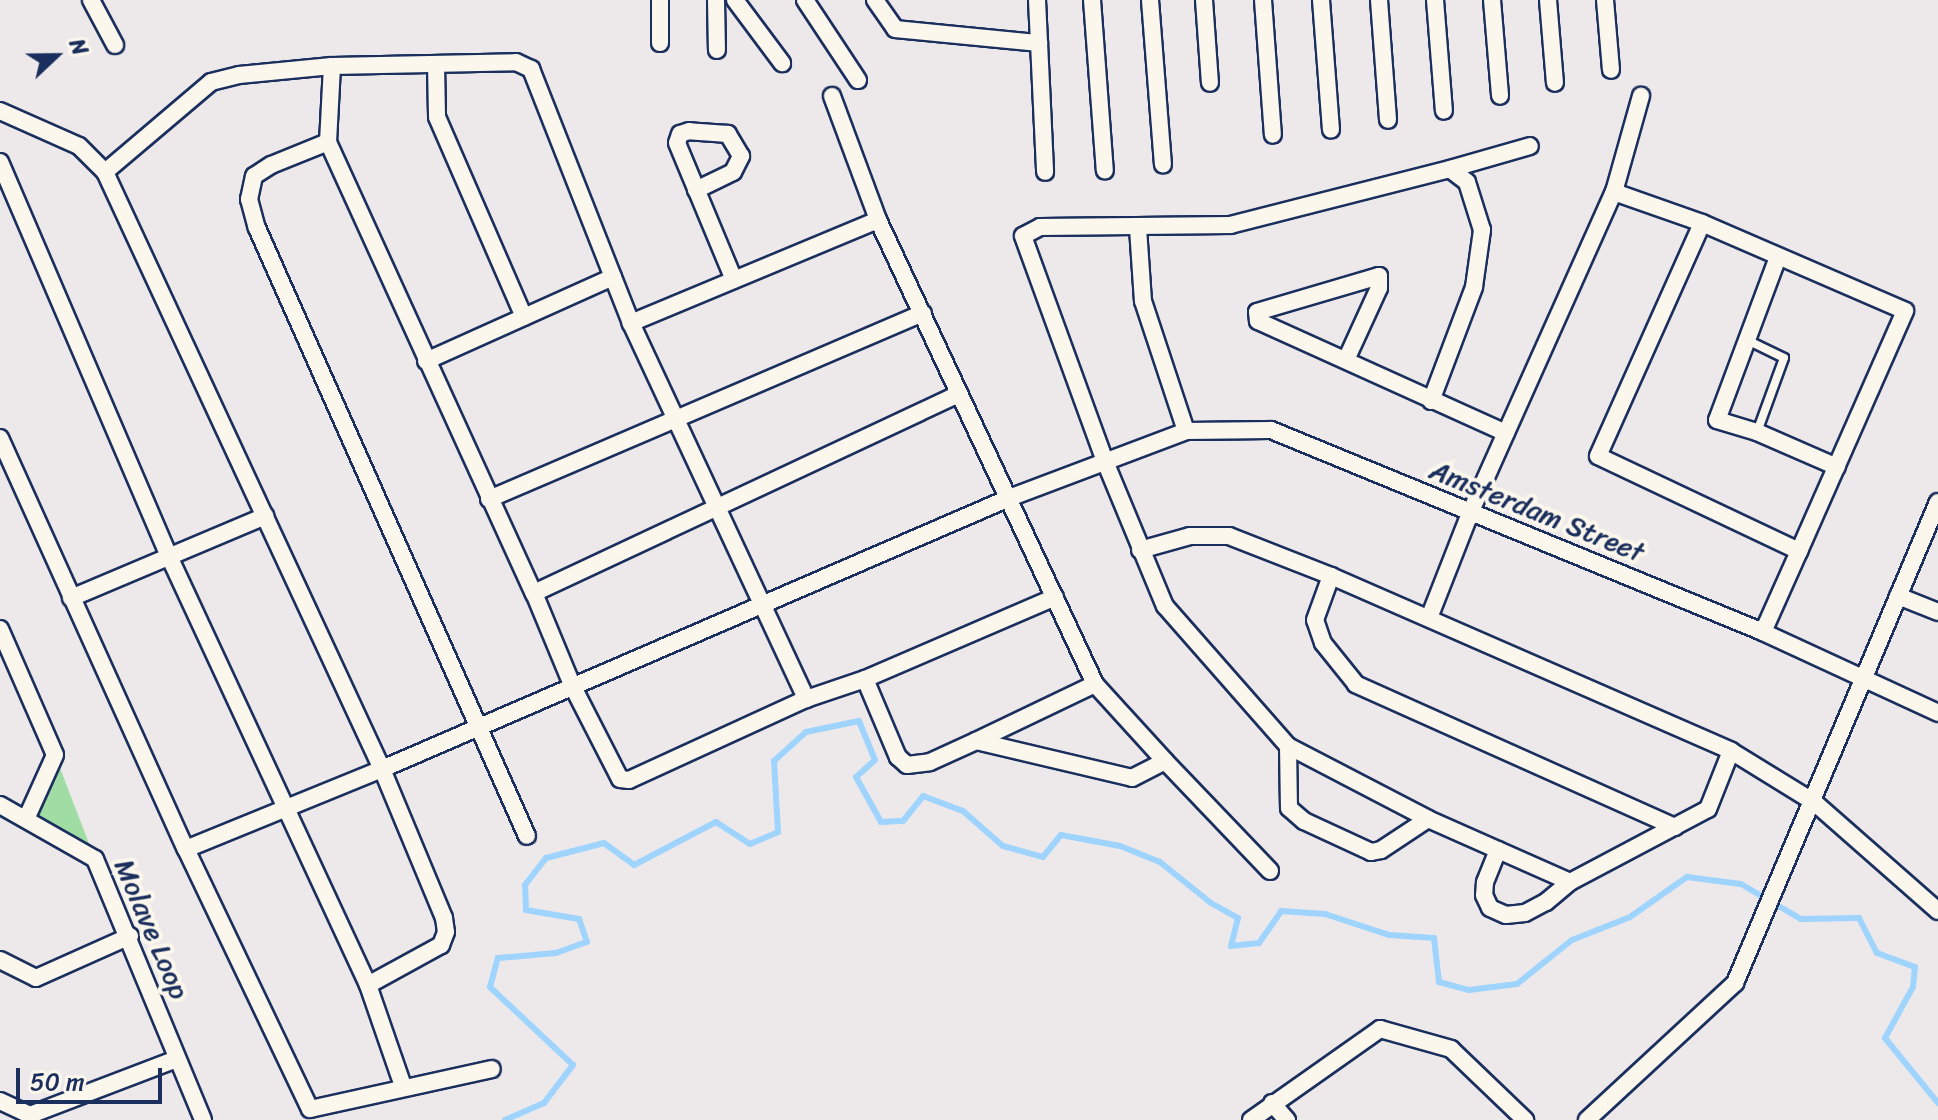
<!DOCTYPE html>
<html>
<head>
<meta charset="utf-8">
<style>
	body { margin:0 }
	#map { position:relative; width:1938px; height:1120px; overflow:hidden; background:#ede9ea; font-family:Sriracha,sans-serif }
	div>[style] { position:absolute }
	.green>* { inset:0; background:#9fdda4 }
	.stream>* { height:6px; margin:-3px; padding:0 3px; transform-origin:3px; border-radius:3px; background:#9ed4fd }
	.roads { filter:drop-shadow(2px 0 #1b2f5e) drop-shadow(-2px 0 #1b2f5e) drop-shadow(0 2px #1b2f5e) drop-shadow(0 -2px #1b2f5e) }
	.lane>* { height:8px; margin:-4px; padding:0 4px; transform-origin:4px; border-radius:4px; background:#fbf7ec }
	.street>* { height:16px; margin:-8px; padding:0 8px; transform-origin:8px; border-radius:8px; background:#fbf7ec }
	span { translate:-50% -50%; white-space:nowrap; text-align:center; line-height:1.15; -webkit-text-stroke:8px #fbf7ec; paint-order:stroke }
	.street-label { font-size:28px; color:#1b2f5e }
	.north { position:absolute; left:16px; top:16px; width:80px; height:80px; -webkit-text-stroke:6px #fbf7ec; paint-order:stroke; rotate:68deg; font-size:22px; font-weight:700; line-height:32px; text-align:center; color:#1b2f5e }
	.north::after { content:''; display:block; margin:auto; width:28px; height:36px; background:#1b2f5e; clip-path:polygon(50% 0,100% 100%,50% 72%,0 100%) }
	.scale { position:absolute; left:16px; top:1068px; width:146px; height:36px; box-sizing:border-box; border:4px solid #1b2f5e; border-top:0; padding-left:10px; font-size:24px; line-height:28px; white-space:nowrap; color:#1b2f5e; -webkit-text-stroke:6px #fbf7ec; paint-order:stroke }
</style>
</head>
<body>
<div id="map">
	<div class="green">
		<div style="clip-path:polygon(55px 755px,95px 859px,27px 817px)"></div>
	</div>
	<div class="stream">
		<div style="left:505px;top:1120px;width:43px;rotate:-23.6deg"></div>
		<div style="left:544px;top:1103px;width:48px;rotate:-52.7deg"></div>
		<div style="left:573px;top:1065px;width:114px;rotate:-136.8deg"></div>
		<div style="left:490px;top:987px;width:30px;rotate:-75deg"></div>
		<div style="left:498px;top:958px;width:58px;rotate:-4.9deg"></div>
		<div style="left:556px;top:953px;width:33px;rotate:-20deg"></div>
		<div style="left:587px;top:942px;width:24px;rotate:-109deg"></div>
		<div style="left:579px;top:919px;width:54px;rotate:-170.4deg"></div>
		<div style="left:526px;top:910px;width:25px;rotate:-92deg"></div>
		<div style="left:525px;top:885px;width:34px;rotate:-52deg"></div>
		<div style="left:546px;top:858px;width:60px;rotate:-14.5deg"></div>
		<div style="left:604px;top:843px;width:37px;rotate:36deg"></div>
		<div style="left:634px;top:865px;width:93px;rotate:-27.7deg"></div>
		<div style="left:716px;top:822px;width:40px;rotate:32.9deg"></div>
		<div style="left:750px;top:844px;width:30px;rotate:-23deg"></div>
		<div style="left:778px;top:832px;width:71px;rotate:-93.2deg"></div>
		<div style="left:774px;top:761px;width:43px;rotate:-42.2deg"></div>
		<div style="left:806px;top:732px;width:54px;rotate:-11.7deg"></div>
		<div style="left:859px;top:721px;width:42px;rotate:67.7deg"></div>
		<div style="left:875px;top:760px;width:25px;rotate:138deg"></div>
		<div style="left:856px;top:777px;width:51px;rotate:60.9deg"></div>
		<div style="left:881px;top:822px;width:22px;rotate:-3deg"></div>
		<div style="left:903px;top:821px;width:32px;rotate:-51deg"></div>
		<div style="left:923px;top:796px;width:43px;rotate:20.6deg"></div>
		<div style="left:963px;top:811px;width:53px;rotate:41.2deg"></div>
		<div style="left:1003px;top:846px;width:41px;rotate:15.4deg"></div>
		<div style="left:1043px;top:857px;width:28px;rotate:-51deg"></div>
		<div style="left:1061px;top:835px;width:60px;rotate:10.6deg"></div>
		<div style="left:1120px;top:846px;width:43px;rotate:21.8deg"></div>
		<div style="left:1160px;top:862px;width:65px;rotate:38.8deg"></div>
		<div style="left:1211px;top:903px;width:31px;rotate:29deg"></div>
		<div style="left:1238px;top:918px;width:29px;rotate:104deg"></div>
		<div style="left:1231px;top:946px;width:28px;rotate:-6deg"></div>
		<div style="left:1259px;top:943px;width:39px;rotate:-55deg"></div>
		<div style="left:1281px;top:911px;width:44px;rotate:3.9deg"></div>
		<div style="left:1325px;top:914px;width:67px;rotate:18.2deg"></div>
		<div style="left:1389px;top:935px;width:45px;rotate:3.8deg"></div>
		<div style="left:1434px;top:938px;width:44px;rotate:83.5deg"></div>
		<div style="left:1439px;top:982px;width:31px;rotate:15deg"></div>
		<div style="left:1469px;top:990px;width:48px;rotate:-7.1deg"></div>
		<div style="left:1517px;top:984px;width:70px;rotate:-38.7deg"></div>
		<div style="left:1572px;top:940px;width:62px;rotate:-21.6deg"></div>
		<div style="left:1630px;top:917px;width:70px;rotate:-35.1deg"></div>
		<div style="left:1687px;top:877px;width:54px;rotate:7.4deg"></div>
		<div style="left:1741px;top:884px;width:69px;rotate:30.3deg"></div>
		<div style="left:1801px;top:919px;width:58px;rotate:-1deg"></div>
		<div style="left:1859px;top:918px;width:39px;rotate:63deg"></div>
		<div style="left:1877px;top:953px;width:40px;rotate:20.2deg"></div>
		<div style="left:1915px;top:967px;width:20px;rotate:96deg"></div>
		<div style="left:1913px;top:987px;width:58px;rotate:118.8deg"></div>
		<div style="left:1885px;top:1038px;width:84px;rotate:50.8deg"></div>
	</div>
	<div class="roads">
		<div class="lane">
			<div style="left:1747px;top:340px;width:41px;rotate:25.9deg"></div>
			<div style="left:1784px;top:358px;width:79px;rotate:110deg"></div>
		</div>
		<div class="street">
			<div style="left:91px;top:0;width:51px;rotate:61.9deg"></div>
			<div style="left:716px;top:0;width:50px;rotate:88.9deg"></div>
			<div style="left:735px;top:0;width:79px;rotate:53.3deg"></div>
			<div style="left:805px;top:0;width:96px;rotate:56.5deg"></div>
			<div style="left:875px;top:0;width:35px;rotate:55deg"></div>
			<div style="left:895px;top:29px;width:145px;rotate:5.6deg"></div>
			<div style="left:1037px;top:0;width:172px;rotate:87.3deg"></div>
			<div style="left:1092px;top:0;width:171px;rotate:85.7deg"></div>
			<div style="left:1150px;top:0;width:165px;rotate:85.5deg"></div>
			<div style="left:1204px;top:0;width:83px;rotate:85.9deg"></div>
			<div style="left:1263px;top:0;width:135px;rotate:85.8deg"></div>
			<div style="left:1321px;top:0;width:130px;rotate:85.6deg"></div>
			<div style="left:1379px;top:0;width:120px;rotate:85.7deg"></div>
			<div style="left:1435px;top:0;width:111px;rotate:85.4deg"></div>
			<div style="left:1492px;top:0;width:96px;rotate:85.2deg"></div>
			<div style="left:1548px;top:0;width:83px;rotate:85.2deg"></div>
			<div style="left:1605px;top:0;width:70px;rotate:85.1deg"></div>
			<div style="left:660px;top:43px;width:43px;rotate:-90deg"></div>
			<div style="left:436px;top:64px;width:53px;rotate:88.9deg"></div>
			<div style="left:437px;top:117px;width:218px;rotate:66.5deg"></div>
			<div style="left:332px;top:66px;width:76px;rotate:93deg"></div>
			<div style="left:328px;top:142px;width:496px;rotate:65.5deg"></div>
			<div style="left:534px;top:593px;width:102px;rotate:67.5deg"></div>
			<div style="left:573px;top:687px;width:103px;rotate:62.9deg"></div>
			<div style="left:620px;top:779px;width:9px;rotate:6deg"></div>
			<div style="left:629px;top:780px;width:195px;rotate:-24.6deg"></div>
			<div style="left:806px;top:699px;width:62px;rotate:-18.7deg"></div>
			<div style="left:865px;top:679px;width:85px;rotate:67.1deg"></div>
			<div style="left:898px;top:757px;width:12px;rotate:42deg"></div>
			<div style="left:907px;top:765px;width:23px;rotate:-7deg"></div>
			<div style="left:930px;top:762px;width:51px;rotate:-24.5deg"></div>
			<div style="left:976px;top:741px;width:160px;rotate:13.3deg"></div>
			<div style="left:1132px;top:778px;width:37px;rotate:-27deg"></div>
			<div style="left:1165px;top:761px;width:104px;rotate:-132.3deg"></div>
			<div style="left:1095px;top:684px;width:512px;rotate:-115.06deg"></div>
			<div style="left:878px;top:220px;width:268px;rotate:157.4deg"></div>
			<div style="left:832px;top:96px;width:132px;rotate:69.6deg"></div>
			<div style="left:0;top:111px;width:86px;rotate:23.9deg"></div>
			<div style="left:79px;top:146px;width:37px;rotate:45deg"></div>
			<div style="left:105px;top:172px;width:658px;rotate:65.11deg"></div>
			<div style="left:382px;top:769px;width:161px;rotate:67.4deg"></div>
			<div style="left:444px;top:918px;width:14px;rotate:82deg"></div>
			<div style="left:446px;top:932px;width:14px;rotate:111deg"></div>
			<div style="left:441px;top:945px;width:83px;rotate:151.3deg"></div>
			<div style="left:328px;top:142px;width:61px;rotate:158deg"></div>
			<div style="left:271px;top:165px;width:20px;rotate:147deg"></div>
			<div style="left:254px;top:176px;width:24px;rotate:102deg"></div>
			<div style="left:249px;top:199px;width:30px;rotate:75deg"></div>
			<div style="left:257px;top:228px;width:665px;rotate:66.06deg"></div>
			<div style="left:0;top:162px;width:426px;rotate:66.8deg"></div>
			<div style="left:168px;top:554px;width:475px;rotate:65.1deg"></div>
			<div style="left:368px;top:985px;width:107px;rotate:70.9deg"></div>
			<div style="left:1450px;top:169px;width:83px;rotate:-16deg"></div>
			<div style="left:105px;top:172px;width:139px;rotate:-40.3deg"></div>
			<div style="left:211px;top:82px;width:29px;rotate:-14deg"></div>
			<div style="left:239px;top:75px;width:93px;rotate:-5.5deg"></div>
			<div style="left:332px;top:66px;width:184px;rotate:-1.2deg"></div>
			<div style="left:516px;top:62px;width:17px;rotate:25deg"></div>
			<div style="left:531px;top:69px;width:273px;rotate:68.5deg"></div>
			<div style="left:631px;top:323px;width:415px;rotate:65deg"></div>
			<div style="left:696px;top:190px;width:41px;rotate:-25.9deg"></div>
			<div style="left:733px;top:172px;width:18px;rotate:-63deg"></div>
			<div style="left:741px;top:156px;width:26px;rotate:-121deg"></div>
			<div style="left:728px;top:134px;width:39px;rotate:-176deg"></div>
			<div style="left:689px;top:131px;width:9px;rotate:162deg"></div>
			<div style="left:680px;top:134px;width:9px;rotate:108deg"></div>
			<div style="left:677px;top:143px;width:148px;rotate:67.4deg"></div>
			<div style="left:1614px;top:192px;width:93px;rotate:19.4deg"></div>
			<div style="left:1702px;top:223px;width:221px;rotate:23.4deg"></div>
			<div style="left:1905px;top:311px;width:262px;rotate:113.8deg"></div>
			<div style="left:1799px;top:551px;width:222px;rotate:-154.7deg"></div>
			<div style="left:1598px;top:456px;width:255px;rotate:-65.9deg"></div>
			<div style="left:1138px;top:228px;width:73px;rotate:86.1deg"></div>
			<div style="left:1143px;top:301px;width:137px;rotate:71.7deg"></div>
			<div style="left:1778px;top:257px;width:174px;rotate:110.5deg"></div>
			<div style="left:1717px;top:420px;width:42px;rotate:16.7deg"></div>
			<div style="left:1757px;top:432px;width:87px;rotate:23.6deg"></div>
			<div style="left:1346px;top:360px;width:79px;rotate:-65.4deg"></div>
			<div style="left:1379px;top:288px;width:12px;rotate:-90deg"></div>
			<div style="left:1379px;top:276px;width:127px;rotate:163.6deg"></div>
			<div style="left:1257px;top:312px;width:9px;rotate:84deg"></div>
			<div style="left:1258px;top:321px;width:272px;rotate:24.3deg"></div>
			<div style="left:426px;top:361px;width:205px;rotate:-24.2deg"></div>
			<div style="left:1431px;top:401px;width:122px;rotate:-69.3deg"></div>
			<div style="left:1474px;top:287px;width:58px;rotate:-82deg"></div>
			<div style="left:1482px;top:230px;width:50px;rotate:-107.4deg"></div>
			<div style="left:1467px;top:182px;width:21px;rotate:-143deg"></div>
			<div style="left:1450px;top:169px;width:226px;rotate:165.7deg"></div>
			<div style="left:1231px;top:225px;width:191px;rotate:179.4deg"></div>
			<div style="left:1040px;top:227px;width:19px;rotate:152deg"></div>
			<div style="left:1023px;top:236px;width:237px;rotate:70deg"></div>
			<div style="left:1104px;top:459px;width:159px;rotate:67.5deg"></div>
			<div style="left:1165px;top:606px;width:186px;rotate:48.7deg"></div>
			<div style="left:1288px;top:746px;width:158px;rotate:27.5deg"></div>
			<div style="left:1428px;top:819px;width:155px;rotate:23.9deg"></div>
			<div style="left:0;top:438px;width:451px;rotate:65.7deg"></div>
			<div style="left:186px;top:849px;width:288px;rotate:64.5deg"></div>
			<div style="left:310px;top:1109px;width:186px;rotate:-12.4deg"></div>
			<div style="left:489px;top:499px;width:472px;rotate:-23.2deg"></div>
			<div style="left:1140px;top:550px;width:52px;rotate:-15.6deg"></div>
			<div style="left:1190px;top:536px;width:39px"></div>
			<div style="left:1229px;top:536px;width:110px;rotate:21.4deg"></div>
			<div style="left:534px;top:593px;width:469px;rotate:-25.1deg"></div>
			<div style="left:1898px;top:596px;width:43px;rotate:21.8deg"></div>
			<div style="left:71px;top:598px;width:211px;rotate:-22.9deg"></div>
			<div style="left:1429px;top:618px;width:115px;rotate:-68.6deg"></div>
			<div style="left:1471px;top:511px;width:350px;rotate:-65.9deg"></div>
			<div style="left:1614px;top:192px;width:100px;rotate:-74.3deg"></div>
			<div style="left:0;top:629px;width:137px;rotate:66.4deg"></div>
			<div style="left:55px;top:755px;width:68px;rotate:114.3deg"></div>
			<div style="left:1763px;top:632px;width:89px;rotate:-66deg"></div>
			<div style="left:865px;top:679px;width:207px;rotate:-23.3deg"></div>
			<div style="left:976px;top:741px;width:132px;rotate:-25.6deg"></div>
			<div style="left:1288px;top:746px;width:62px;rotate:89.1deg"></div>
			<div style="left:1289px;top:808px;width:20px;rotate:41deg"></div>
			<div style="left:1304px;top:821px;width:74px;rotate:24.8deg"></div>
			<div style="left:1371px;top:852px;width:10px;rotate:-11deg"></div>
			<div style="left:1381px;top:850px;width:56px;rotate:-33.4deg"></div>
			<div style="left:1165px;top:761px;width:152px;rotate:46.3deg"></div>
			<div style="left:0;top:805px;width:109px;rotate:29.6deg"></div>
			<div style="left:95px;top:859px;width:282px;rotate:67.5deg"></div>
			<div style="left:1675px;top:827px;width:350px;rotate:-155.9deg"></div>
			<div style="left:1356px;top:684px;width:53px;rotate:-128.8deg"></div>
			<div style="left:1323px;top:643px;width:24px;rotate:-109deg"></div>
			<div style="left:1315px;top:620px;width:47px;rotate:-70deg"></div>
			<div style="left:1331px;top:576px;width:437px;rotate:23.6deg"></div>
			<div style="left:1731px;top:751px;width:97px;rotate:31.6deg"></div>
			<div style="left:1814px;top:802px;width:165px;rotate:41.3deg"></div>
			<div style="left:186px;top:849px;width:212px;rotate:-22.2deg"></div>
			<div style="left:382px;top:769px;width:683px;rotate:-23.37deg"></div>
			<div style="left:1009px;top:498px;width:189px;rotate:-20.7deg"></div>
			<div style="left:1186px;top:431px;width:85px;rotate:-0.7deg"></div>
			<div style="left:1271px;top:430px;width:532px;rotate:22.32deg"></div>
			<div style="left:1763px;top:632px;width:193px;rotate:24.8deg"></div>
			<div style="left:1498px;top:850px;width:35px;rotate:112deg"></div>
			<div style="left:1485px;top:882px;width:13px;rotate:94deg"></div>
			<div style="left:1484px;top:895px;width:14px;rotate:65deg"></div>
			<div style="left:1490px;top:908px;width:17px;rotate:24deg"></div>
			<div style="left:1506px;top:915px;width:19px;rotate:-6deg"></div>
			<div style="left:1525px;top:913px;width:24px;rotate:-28deg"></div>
			<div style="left:1546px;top:902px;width:31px;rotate:-40deg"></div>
			<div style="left:1570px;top:882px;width:156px;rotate:-27.9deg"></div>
			<div style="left:1708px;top:809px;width:62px;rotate:-68.4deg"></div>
			<div style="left:0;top:960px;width:40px;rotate:26.6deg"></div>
			<div style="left:36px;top:978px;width:103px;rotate:-24.1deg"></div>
			<div style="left:0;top:1101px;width:33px;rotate:25deg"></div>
			<div style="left:30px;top:1115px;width:157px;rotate:-20.9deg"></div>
			<div style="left:1272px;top:1103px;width:23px;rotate:49deg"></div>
			<div style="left:1251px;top:1120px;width:158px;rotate:-35.2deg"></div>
			<div style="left:1380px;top:1029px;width:74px;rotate:15.7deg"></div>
			<div style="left:1451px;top:1049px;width:103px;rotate:43.8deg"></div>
			<div style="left:1587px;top:1120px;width:202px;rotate:-42.8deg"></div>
			<div style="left:1735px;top:983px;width:522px;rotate:-67.12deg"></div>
		</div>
	</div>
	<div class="street-label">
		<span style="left:1537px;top:511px;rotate:22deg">Amsterdam Street</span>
		<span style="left:152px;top:929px;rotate:67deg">Molave Loop</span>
	</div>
	<div class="north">N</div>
	<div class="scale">50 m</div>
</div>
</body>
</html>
